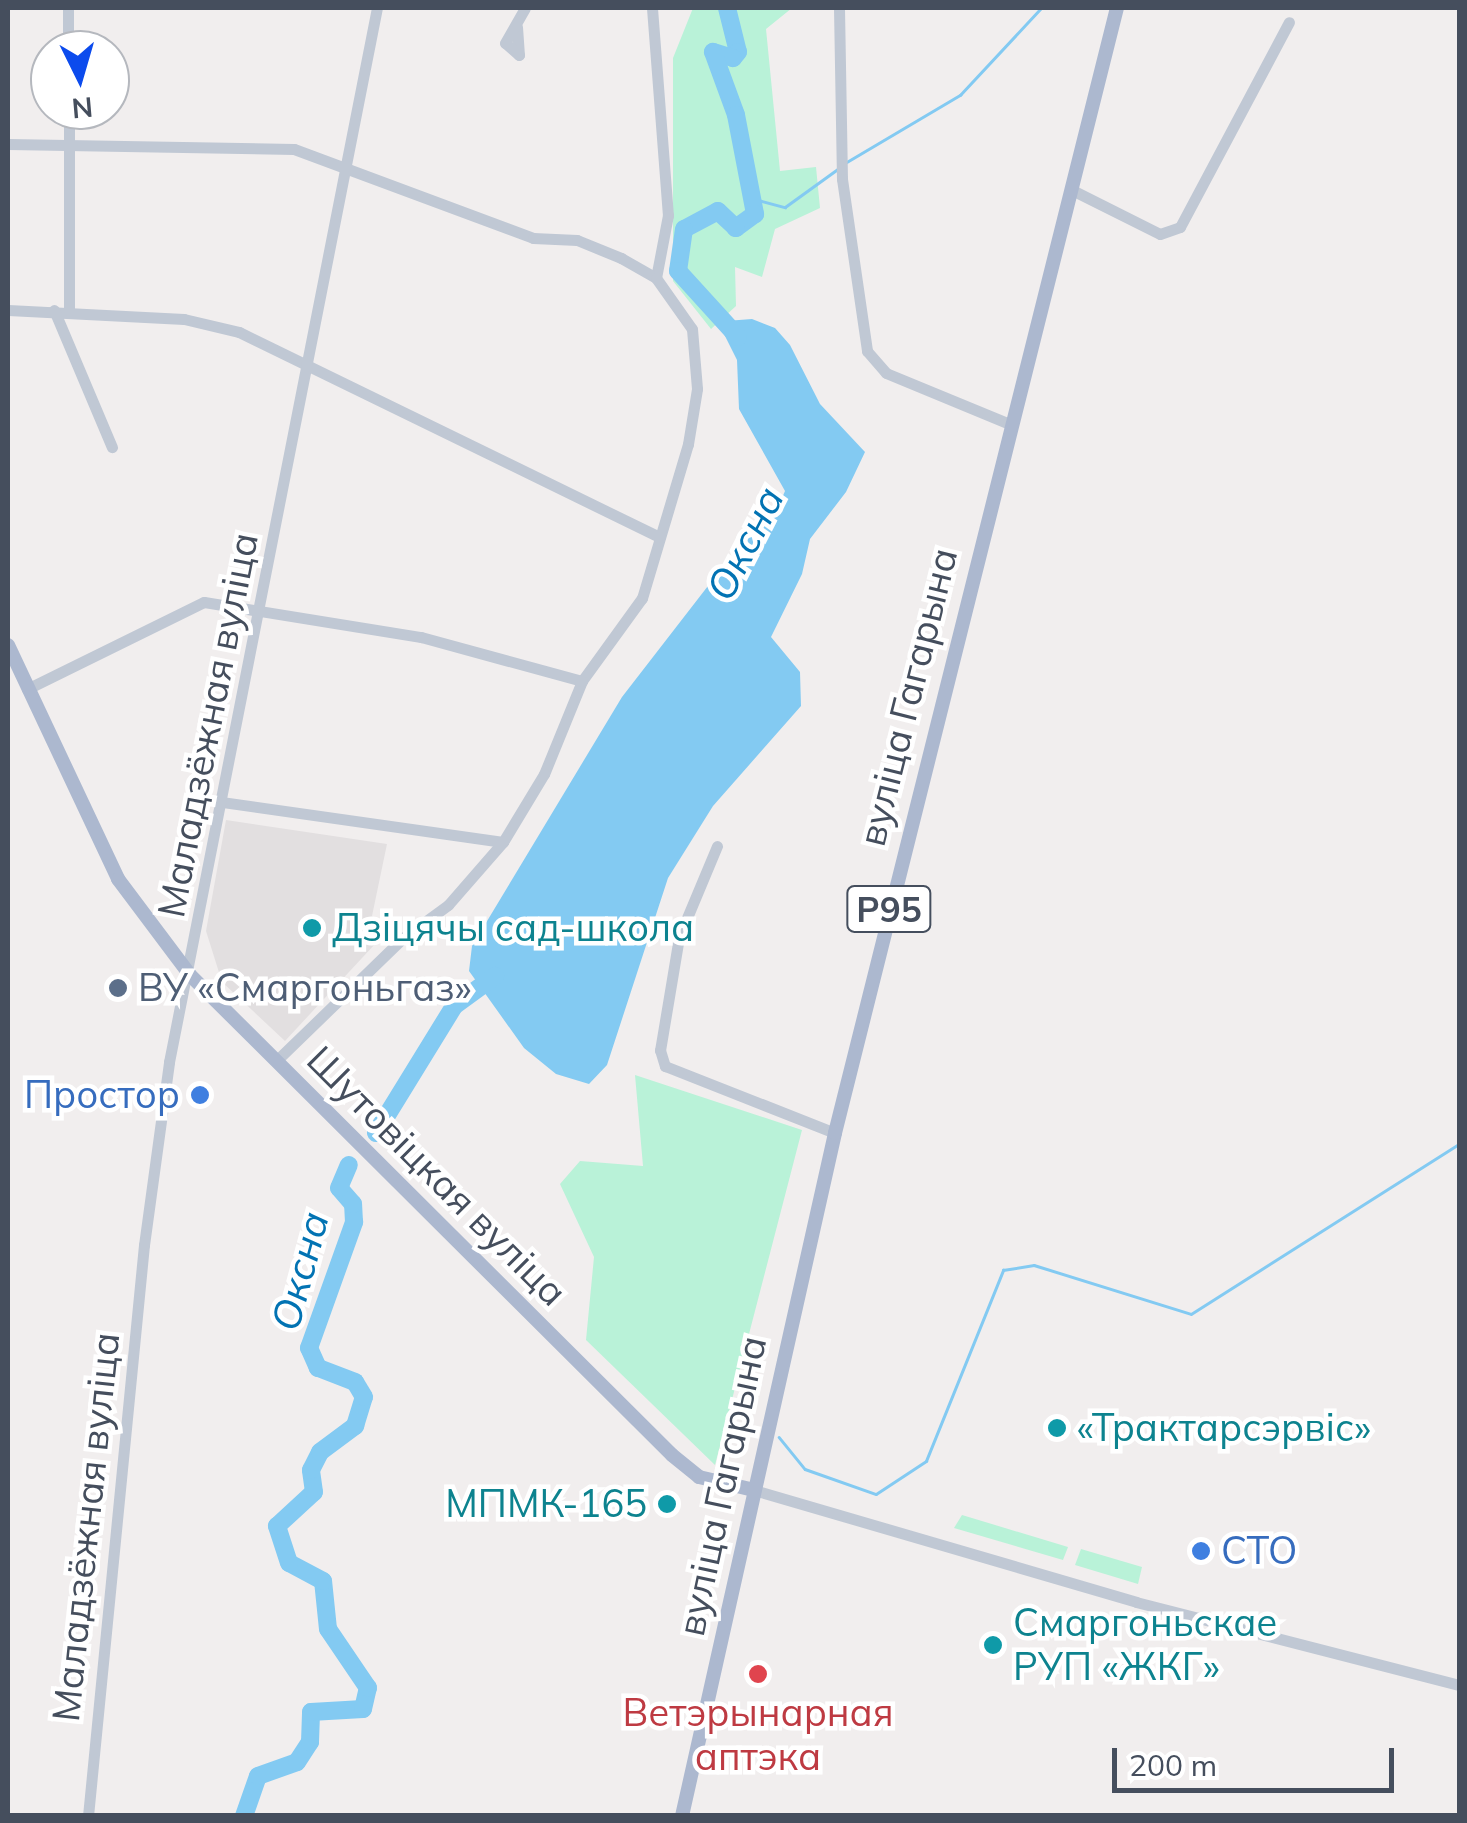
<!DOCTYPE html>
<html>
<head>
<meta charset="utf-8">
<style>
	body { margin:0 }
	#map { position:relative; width:1467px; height:1823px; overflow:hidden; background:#f1eeee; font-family:Mulish,sans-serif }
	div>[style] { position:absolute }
	.education>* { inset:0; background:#e2dfe0 }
	.green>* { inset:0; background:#b9f2d8 }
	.water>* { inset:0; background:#83caf2 }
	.stream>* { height:2.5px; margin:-1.25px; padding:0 1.25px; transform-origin:1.25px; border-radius:1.25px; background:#83caf2 }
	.river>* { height:18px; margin:-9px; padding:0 9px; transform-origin:9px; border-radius:9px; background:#83caf2 }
	.minor>* { height:11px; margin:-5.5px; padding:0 5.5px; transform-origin:5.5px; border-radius:5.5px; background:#c0c8d4 }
	.major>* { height:14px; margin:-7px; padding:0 7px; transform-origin:7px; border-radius:7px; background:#acb8cf }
	.dots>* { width:28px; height:28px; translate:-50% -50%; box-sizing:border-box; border:5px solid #fff; border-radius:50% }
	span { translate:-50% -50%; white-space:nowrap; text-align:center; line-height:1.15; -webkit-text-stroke:9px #fff; paint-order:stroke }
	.shield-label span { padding:2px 8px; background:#fff; border:2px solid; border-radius:8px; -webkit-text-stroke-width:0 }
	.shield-label { font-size:35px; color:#454e5d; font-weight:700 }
	.street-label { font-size:38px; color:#454e5d }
	.culture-label { font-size:38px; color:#0d838f }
	.left { translate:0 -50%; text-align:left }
	.right { translate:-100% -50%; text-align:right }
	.service-label { font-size:38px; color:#4e5e75 }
	.shop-label { font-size:38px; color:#366cbe }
	.health-label { font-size:38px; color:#be3a42 }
	.water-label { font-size:40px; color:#0273b3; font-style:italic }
	.frame { position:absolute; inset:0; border:10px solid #454e5d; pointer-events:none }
	.north { position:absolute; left:30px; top:30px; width:100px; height:100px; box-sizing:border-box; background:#fff; border:2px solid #b5b8be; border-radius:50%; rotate:175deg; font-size:28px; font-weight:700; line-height:40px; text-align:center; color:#454e5d }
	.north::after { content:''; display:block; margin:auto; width:35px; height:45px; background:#0c4bed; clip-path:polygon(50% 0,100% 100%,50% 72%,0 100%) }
	.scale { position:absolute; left:1112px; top:1748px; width:282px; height:45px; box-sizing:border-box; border:5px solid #454e5d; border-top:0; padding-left:12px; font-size:30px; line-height:35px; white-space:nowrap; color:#454e5d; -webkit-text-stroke:8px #fff; paint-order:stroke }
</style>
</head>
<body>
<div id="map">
	<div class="education">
		<div style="clip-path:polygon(226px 820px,387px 844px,372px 916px,388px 930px,285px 1041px,222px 982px,206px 931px)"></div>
	</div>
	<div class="green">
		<div style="clip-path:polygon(693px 8px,792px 8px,766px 29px,780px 171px,816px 167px,820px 208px,775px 229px,762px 277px,735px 267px,736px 306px,711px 329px,673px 281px,673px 58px)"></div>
		<div style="clip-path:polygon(635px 1075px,802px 1130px,715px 1465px,586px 1340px,594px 1257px,560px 1184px,580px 1161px,643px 1166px)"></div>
		<div style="clip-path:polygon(962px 1515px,1068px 1547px,1063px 1560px,954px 1528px)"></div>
		<div style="clip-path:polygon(1081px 1549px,1142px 1567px,1138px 1584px,1075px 1565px)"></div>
	</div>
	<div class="water">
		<div style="clip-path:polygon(752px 319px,775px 328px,790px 345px,820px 404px,865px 452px,846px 492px,810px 539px,802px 574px,771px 637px,800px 672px,801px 706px,713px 806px,668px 878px,607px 1065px,589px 1084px,556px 1074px,524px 1048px,469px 971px,472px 946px,622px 697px,742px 542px,776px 512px,785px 491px,739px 409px,737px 360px,723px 332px,726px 321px)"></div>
	</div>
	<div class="stream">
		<div style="left:845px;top:163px;width:134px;rotate:-30.6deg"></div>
		<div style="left:960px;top:95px;width:119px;rotate:-47deg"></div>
		<div style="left:758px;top:200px;width:28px;rotate:15deg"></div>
		<div style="left:785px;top:207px;width:67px;rotate:-35.8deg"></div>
		<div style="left:779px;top:1437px;width:41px;rotate:50.9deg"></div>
		<div style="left:805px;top:1469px;width:75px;rotate:19.4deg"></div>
		<div style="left:876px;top:1494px;width:60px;rotate:-33.4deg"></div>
		<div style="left:926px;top:1461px;width:206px;rotate:-68deg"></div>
		<div style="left:1003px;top:1270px;width:31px;rotate:-9deg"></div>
		<div style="left:1034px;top:1265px;width:164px;rotate:17.3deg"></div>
		<div style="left:1191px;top:1314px;width:319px;rotate:-32.4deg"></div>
	</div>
	<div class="river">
		<div style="left:727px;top:8px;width:45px;rotate:76deg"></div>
		<div style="left:738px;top:52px;width:8px;rotate:130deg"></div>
		<div style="left:733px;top:58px;width:21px;rotate:-163deg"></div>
		<div style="left:713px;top:52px;width:67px;rotate:69.9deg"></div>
		<div style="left:736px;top:115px;width:101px;rotate:79.1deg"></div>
		<div style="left:755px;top:214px;width:24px;rotate:144deg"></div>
		<div style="left:736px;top:228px;width:25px;rotate:-137deg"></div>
		<div style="left:718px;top:211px;width:38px;rotate:152deg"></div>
		<div style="left:684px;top:229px;width:42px;rotate:98.1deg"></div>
		<div style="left:678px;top:271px;width:89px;rotate:47.7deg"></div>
		<div style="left:376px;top:1133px;width:149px;rotate:-58.4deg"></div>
		<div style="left:454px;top:1006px;width:51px;rotate:-36.2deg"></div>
		<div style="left:244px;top:1816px;width:42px;rotate:-70.7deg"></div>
		<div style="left:258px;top:1776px;width:41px;rotate:-19.7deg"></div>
		<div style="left:297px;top:1762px;width:24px;rotate:-57deg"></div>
		<div style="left:310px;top:1742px;width:30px;rotate:-88deg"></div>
		<div style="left:311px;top:1712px;width:52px;rotate:-3.3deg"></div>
		<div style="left:363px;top:1709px;width:22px;rotate:-77deg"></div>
		<div style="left:368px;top:1688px;width:71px;rotate:-124.1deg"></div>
		<div style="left:328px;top:1629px;width:48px;rotate:-95.9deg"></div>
		<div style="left:323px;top:1581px;width:38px;rotate:-152deg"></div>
		<div style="left:289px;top:1563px;width:39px;rotate:-108deg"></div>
		<div style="left:277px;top:1526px;width:50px;rotate:-42.6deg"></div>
		<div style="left:314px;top:1492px;width:22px;rotate:-98deg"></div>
		<div style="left:311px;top:1470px;width:20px;rotate:-63deg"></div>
		<div style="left:320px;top:1452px;width:44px;rotate:-36.6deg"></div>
		<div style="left:355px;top:1426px;width:30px;rotate:-73deg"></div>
		<div style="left:364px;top:1397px;width:17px;rotate:-121deg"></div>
		<div style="left:355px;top:1382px;width:40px;rotate:-159deg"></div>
		<div style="left:318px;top:1368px;width:22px;rotate:-114deg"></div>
		<div style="left:309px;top:1348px;width:134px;rotate:-70.3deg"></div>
		<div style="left:354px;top:1222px;width:18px;rotate:-93deg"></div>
		<div style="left:353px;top:1204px;width:21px;rotate:-131deg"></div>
		<div style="left:339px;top:1188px;width:25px;rotate:-67deg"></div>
	</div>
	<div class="minor">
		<div style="left:68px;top:8px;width:42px;rotate:90deg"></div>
		<div style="left:652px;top:8px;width:208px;rotate:85.6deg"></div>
		<div style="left:668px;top:215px;width:64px;rotate:100.8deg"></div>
		<div style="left:839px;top:8px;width:171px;rotate:89deg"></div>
		<div style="left:842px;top:179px;width:174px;rotate:81.7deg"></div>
		<div style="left:867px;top:351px;width:29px;rotate:49deg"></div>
		<div style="left:886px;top:373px;width:134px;rotate:22.4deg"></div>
		<div style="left:517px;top:27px;width:28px;rotate:86deg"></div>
		<div style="left:519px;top:55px;width:18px;rotate:-139deg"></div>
		<div style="left:505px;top:43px;width:40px;rotate:-60.3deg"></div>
		<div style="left:8px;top:144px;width:286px;rotate:1deg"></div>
		<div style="left:294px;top:149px;width:255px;rotate:20.4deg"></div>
		<div style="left:533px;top:238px;width:44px;rotate:2.6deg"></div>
		<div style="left:577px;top:240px;width:48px;rotate:22.2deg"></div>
		<div style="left:621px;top:258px;width:40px;rotate:29.7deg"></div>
		<div style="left:656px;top:278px;width:62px;rotate:54.8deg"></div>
		<div style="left:692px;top:329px;width:60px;rotate:85.2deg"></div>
		<div style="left:697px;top:389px;width:56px;rotate:99.3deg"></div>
		<div style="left:688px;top:444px;width:161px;rotate:106.6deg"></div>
		<div style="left:642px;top:598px;width:102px;rotate:125.9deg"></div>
		<div style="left:582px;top:681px;width:100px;rotate:112.2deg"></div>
		<div style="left:544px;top:774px;width:79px;rotate:121.1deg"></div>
		<div style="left:503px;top:842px;width:283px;rotate:-171.9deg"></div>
		<div style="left:1072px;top:190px;width:98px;rotate:26.6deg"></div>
		<div style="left:1160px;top:234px;width:21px;rotate:-19deg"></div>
		<div style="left:1180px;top:227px;width:232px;rotate:-62deg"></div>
		<div style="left:8px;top:310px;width:176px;rotate:2.9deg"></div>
		<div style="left:184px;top:319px;width:57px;rotate:13.3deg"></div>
		<div style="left:239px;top:332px;width:466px;rotate:26deg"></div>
		<div style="left:54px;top:310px;width:149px;rotate:67.1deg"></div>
		<div style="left:69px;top:310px;width:200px;rotate:-90deg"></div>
		<div style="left:27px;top:689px;width:197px;rotate:-26.2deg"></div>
		<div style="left:204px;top:602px;width:220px;rotate:9.2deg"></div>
		<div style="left:421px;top:637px;width:167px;rotate:15.3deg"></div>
		<div style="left:717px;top:846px;width:99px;rotate:112.7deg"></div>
		<div style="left:679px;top:937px;width:115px;rotate:99.5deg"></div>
		<div style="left:660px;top:1050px;width:17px;rotate:73deg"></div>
		<div style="left:665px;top:1066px;width:183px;rotate:21.5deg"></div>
		<div style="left:276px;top:1061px;width:177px;rotate:-44.1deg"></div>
		<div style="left:403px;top:938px;width:56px;rotate:-36.3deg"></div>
		<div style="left:448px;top:905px;width:84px;rotate:-48.9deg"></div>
		<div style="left:754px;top:1490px;width:398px;rotate:16.3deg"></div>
		<div style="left:1136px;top:1602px;width:334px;rotate:14.4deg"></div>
		<div style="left:88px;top:1816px;width:574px;rotate:-84.4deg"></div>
		<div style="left:144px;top:1245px;width:185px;rotate:-82.2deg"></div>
		<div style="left:169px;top:1062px;width:1074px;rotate:-78.84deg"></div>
	</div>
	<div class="major">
		<div style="left:8px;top:645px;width:259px;rotate:64.8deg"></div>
		<div style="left:118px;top:879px;width:120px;rotate:53.1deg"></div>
		<div style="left:190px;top:975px;width:680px;rotate:44.88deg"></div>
		<div style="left:672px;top:1455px;width:35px;rotate:39deg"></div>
		<div style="left:699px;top:1477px;width:57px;rotate:13.3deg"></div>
		<div style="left:682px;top:1816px;width:700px;rotate:-77.37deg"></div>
		<div style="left:835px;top:1133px;width:1160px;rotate:-75.93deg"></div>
	</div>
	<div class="dots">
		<div style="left:312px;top:928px;background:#0f9aa8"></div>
		<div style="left:118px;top:988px;background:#5c6f8a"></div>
		<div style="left:200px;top:1095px;background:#3f7fe0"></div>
		<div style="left:1057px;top:1428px;background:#0f9aa8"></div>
		<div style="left:667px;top:1504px;background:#0f9aa8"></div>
		<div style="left:1201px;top:1551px;background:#3f7fe0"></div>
		<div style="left:993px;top:1645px;background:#0f9aa8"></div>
		<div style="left:758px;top:1674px;background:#e0444e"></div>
	</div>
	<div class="shield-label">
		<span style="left:889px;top:909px">Р95</span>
	</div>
	<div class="street-label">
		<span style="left:908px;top:697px;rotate:-76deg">вуліца Гагарына</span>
		<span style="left:208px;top:725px;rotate:-79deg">Маладзёжная вуліца</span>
		<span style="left:437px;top:1176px;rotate:45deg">Шутовіцкая вуліца</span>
		<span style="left:722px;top:1486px;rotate:-78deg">вуліца Гагарына</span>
		<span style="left:86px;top:1527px;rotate:-84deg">Маладзёжная вуліца</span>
	</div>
	<div class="culture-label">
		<span class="left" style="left:332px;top:928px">Дзіцячы сад-школа</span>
		<span class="left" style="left:1077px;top:1428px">«Трактарсэрвіс»</span>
		<span class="right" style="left:647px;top:1504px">МПМК-165</span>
		<span class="left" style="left:1013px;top:1645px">Смаргоньскае<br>РУП «ЖКГ»</span>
	</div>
	<div class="service-label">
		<span class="left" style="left:138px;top:988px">ВУ «Смаргоньгаз»</span>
	</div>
	<div class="shop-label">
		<span class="right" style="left:180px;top:1095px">Простор</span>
		<span class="left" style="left:1221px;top:1551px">СТО</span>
	</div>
	<div class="health-label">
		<span style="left:758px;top:1735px">Ветэрынарная<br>аптэка</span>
	</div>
	<div class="water-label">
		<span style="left:744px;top:543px;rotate:-63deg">Оксна</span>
		<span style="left:299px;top:1271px;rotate:-75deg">Оксна</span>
	</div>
	<div class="frame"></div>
	<div class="north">N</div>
	<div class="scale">200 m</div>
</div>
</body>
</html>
